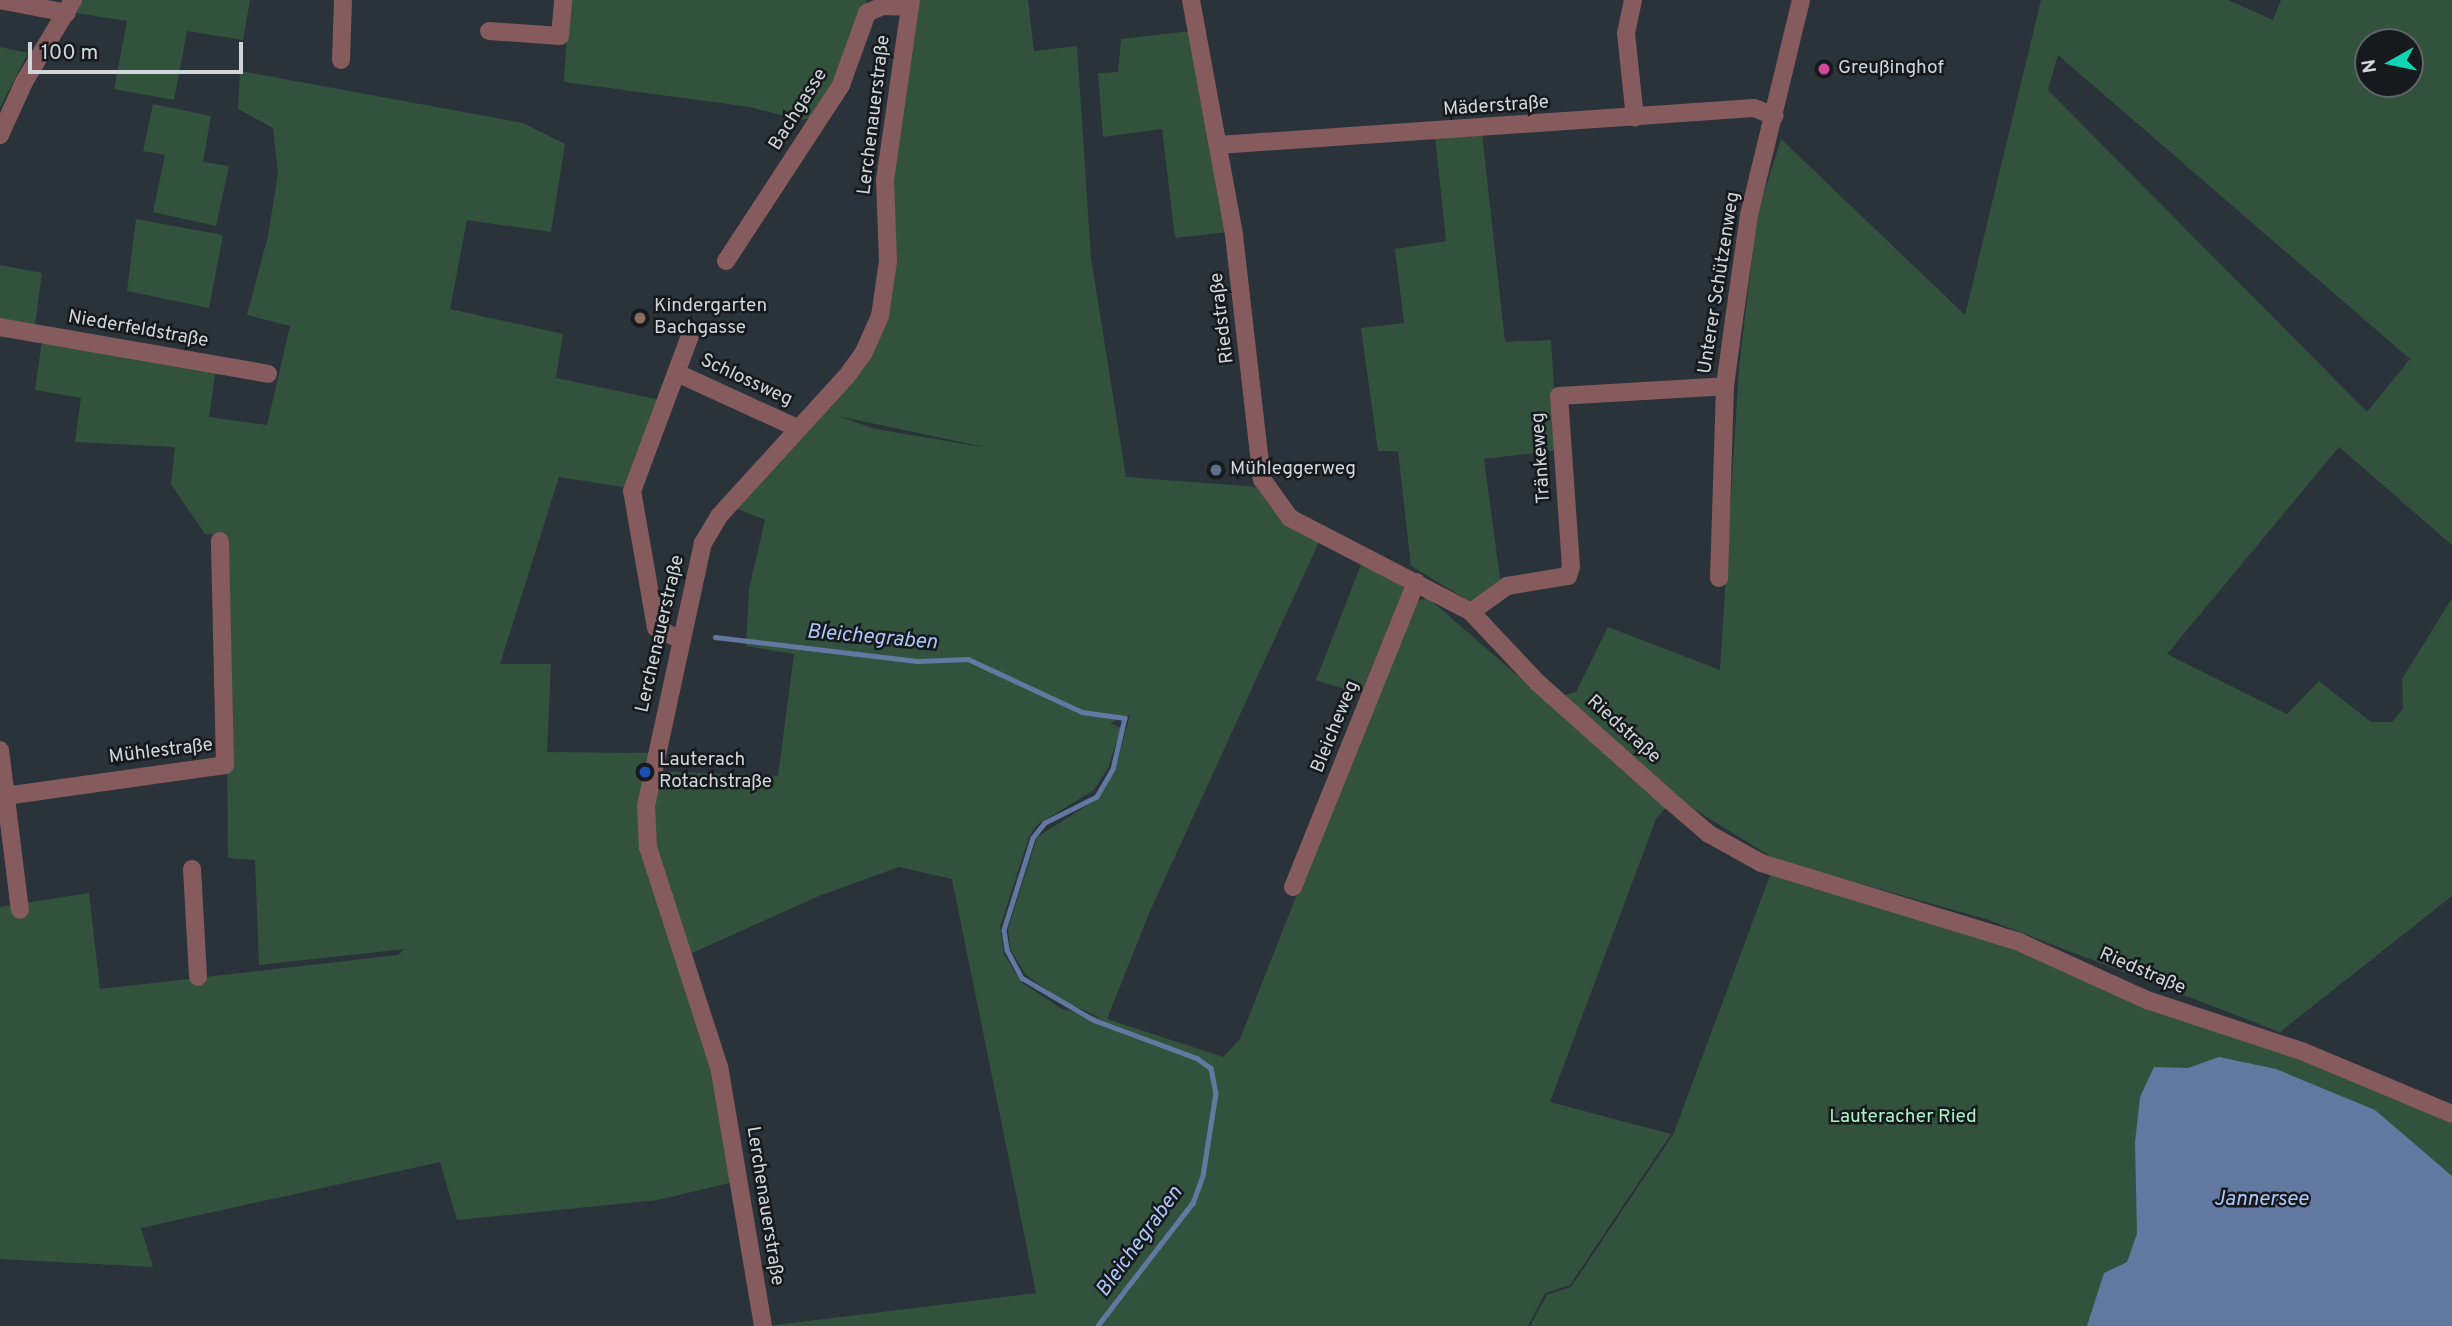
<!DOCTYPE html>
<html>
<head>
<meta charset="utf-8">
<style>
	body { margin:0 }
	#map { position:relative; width:2452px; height:1326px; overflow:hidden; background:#2a323a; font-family:Overpass,sans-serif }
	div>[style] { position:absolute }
	.green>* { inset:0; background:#33523e }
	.water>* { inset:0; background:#6378a0 }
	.stream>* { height:4.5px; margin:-2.25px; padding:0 2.25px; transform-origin:2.25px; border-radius:2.25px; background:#6378a0 }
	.minor>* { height:18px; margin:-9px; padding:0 9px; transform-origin:9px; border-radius:9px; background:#865b5d }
	.dots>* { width:19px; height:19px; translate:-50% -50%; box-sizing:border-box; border:4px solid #161a1d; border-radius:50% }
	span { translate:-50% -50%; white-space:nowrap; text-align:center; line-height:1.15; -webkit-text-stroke:5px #161a1d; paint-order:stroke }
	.poi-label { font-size:19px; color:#d1d6db }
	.left { translate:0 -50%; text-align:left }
	.street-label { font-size:19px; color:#d1d6db }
	.park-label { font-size:19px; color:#acf4c5 }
	.water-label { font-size:21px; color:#aec8fb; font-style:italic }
	.north { position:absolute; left:2354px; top:28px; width:70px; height:70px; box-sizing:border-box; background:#161a1d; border:2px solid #616569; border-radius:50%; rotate:261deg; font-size:19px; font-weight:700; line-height:28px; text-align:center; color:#d1d6db }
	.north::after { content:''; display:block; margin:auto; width:24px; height:32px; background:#11d5b4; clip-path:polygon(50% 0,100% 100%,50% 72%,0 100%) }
	.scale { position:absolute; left:28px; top:42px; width:215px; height:32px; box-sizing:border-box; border:4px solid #d1d6db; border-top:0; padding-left:9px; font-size:21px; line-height:24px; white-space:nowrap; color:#d1d6db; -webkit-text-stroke:5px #161a1d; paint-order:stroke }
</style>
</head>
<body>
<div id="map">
	<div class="green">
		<div style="clip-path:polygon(83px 0,250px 0,243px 40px,187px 31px,174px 100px,114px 89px,127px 21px,76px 13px)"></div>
		<div style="clip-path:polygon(569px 0,867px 0,846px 59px,816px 117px,800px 120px,750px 107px,564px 82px)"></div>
		<div style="clip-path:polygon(evenodd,920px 0,1028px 0,1034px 51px,1077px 46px,1091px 258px,1126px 477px,1258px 487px,1286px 522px,1319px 542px,1150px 911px,1107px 1019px,1223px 1057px,1240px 1039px,1412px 602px,1428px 598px,1546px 700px,1576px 692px,1608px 627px,1720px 670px,1739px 367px,1757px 215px,1781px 139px,1965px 315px,2041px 0,2228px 0,2273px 20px,2281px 0,2452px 0,2452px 545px,2339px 447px,2167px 654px,2287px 714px,2319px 681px,2371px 722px,2392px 722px,2403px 709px,2402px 679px,2452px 598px,2452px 896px,2280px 1032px,1986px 919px,1776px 860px,1675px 797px,1656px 819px,1550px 1102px,1671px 1134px,1570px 1285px,1545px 1293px,1528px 1326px,767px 1326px,1036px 1293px,952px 879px,899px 867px,819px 896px,683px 957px,729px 1086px,746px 1179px,658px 1200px,457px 1220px,440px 1162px,141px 1228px,153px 1267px,0 1259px,0 907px,89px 893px,100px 989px,398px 955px,404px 949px,259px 965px,255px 860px,228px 858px,225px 534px,205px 534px,171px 484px,175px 447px,75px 442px,81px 398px,35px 390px,42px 340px,216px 369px,209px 417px,267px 425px,290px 326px,247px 315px,268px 236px,278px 173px,273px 128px,238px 109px,240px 71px,523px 123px,565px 144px,551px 232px,467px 220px,450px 309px,563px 334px,556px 378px,661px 400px,629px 488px,559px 477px,500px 664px,551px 664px,547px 752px,654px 753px,657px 771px,778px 776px,794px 654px,746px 646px,749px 589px,765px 520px,735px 508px,873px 343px,888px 184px,920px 0,2368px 42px,2410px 42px,2410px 84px,2368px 84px,2368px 42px,920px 0,2058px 55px,2410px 359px,2367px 412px,2048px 90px,2058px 55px,920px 0,838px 416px,989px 448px,875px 429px,838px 416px,920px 0,1130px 715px,1115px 770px,1099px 798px,1037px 837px,1008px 929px,1010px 949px,1026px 975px,1059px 999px,1101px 1018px,1062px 1009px,1021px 982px,1004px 954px,1000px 927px,1029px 837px,1037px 825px,1094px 790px,1108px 768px,1121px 728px,1110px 723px,1130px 715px)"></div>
		<div style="clip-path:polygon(1191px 31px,1228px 232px,1175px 238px,1162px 129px,1103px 137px,1098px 73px,1118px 72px,1121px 39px)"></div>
		<div style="clip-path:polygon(0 47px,28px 53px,0 108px)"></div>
		<div style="clip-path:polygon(153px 104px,211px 116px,203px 162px,229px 166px,216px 226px,153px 212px,165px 155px,143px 151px)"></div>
		<div style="clip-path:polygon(1482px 133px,1505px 342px,1551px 340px,1558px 450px,1484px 459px,1501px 586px,1471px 602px,1411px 566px,1398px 451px,1378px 451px,1361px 328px,1404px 323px,1395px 249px,1446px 241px,1435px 136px)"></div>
		<div style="clip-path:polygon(136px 219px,223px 235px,209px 308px,127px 291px)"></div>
		<div style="clip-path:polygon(0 265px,42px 273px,35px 325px,0 321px)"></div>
		<div style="clip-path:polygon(1362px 562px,1404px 582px,1405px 591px,1363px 695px,1316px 680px)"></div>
		<div style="clip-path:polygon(1772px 870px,1985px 923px,2452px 1117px,2452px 1326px,1530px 1326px,1547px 1295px,1571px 1287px,1673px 1135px)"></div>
	</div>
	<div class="water">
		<div style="clip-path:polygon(2219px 1057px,2276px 1069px,2375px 1110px,2452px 1176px,2452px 1326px,2087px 1326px,2104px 1273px,2127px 1262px,2137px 1234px,2135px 1142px,2140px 1097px,2154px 1067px,2188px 1068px)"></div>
	</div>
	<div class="stream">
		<div style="left:715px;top:637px;width:203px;rotate:6.8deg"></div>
		<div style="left:917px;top:661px;width:51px;rotate:-2.2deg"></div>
		<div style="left:968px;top:659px;width:126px;rotate:24.9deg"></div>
		<div style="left:1082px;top:712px;width:43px;rotate:7.9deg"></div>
		<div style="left:1125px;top:718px;width:52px;rotate:103.2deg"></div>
		<div style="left:1113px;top:769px;width:32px;rotate:120deg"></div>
		<div style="left:1097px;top:797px;width:58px;rotate:153.4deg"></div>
		<div style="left:1045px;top:823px;width:19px;rotate:129deg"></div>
		<div style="left:1033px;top:838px;width:96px;rotate:107.5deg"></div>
		<div style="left:1004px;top:930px;width:20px;rotate:81deg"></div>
		<div style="left:1007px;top:950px;width:32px;rotate:62deg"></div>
		<div style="left:1022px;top:978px;width:83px;rotate:30.3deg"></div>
		<div style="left:1094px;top:1020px;width:110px;rotate:20.3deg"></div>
		<div style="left:1197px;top:1058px;width:17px;rotate:36deg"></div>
		<div style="left:1211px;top:1068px;width:25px;rotate:79deg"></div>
		<div style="left:1216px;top:1093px;width:84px;rotate:98.9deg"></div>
		<div style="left:1203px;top:1176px;width:29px;rotate:110deg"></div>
		<div style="left:1193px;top:1203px;width:155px;rotate:127.7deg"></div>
	</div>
	<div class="minor">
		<div style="left:0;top:0;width:68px;rotate:11deg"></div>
		<div style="left:1191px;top:0;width:239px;rotate:79.6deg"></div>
		<div style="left:1234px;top:235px;width:246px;rotate:83.5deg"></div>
		<div style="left:1262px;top:479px;width:48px;rotate:54.3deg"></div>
		<div style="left:1290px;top:518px;width:204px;rotate:27.4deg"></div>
		<div style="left:1471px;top:612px;width:98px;rotate:46.7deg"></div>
		<div style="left:1538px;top:683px;width:174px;rotate:41.7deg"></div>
		<div style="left:1668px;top:799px;width:54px;rotate:40.5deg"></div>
		<div style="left:1709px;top:834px;width:60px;rotate:29.1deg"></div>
		<div style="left:1761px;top:863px;width:270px;rotate:17deg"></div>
		<div style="left:2019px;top:942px;width:141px;rotate:24.4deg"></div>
		<div style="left:2147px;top:1000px;width:165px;rotate:18.3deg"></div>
		<div style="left:2304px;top:1052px;width:160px;rotate:22.7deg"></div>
		<div style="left:1633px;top:0;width:34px;rotate:102deg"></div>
		<div style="left:1626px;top:33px;width:85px;rotate:84deg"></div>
		<div style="left:489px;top:31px;width:71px;rotate:4deg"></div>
		<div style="left:560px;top:36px;width:36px;rotate:-85deg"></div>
		<div style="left:341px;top:60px;width:60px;rotate:-88.1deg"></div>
		<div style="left:0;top:135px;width:58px;rotate:-65.6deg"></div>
		<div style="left:24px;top:82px;width:96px;rotate:-59.1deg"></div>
		<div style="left:1218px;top:145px;width:537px;rotate:-3.95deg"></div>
		<div style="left:1754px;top:108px;width:22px;rotate:21deg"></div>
		<div style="left:726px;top:261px;width:210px;rotate:-56.8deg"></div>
		<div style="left:841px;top:85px;width:77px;rotate:-70.1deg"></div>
		<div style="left:867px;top:13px;width:17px;rotate:-24deg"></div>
		<div style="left:883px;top:6px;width:27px;rotate:2deg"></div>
		<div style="left:0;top:327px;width:272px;rotate:9.9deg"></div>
		<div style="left:677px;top:373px;width:132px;rotate:24.6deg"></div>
		<div style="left:1719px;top:578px;width:192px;rotate:-88.2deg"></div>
		<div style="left:1725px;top:386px;width:68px;rotate:-82.3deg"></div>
		<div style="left:1734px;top:319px;width:105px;rotate:-81.8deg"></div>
		<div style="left:1749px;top:215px;width:221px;rotate:-76.4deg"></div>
		<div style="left:1471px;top:612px;width:44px;rotate:-35.8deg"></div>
		<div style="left:1507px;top:586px;width:62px;rotate:-9.3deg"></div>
		<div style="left:1568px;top:576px;width:9px;rotate:-72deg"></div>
		<div style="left:1571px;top:567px;width:171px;rotate:-94deg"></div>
		<div style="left:1559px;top:396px;width:166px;rotate:-3.4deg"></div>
		<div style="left:679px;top:639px;width:25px;rotate:-154deg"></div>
		<div style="left:656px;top:628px;width:139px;rotate:-99.9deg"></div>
		<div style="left:632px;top:491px;width:165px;rotate:-69.5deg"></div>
		<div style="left:0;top:750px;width:161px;rotate:82.9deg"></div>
		<div style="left:5px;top:796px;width:222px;rotate:-8deg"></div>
		<div style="left:225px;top:765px;width:224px;rotate:-91.3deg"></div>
		<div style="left:192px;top:869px;width:108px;rotate:86.8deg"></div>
		<div style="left:1293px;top:887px;width:329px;rotate:-68deg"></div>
		<div style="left:763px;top:1326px;width:263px;rotate:-99.6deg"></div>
		<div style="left:719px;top:1067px;width:231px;rotate:-107.9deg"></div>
		<div style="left:648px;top:847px;width:41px;rotate:-92.8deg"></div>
		<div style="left:646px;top:806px;width:269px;rotate:-77.8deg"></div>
		<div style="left:703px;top:543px;width:31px;rotate:-59deg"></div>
		<div style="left:719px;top:516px;width:188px;rotate:-47.6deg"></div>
		<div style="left:846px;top:377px;width:31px;rotate:-54deg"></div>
		<div style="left:864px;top:352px;width:39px;rotate:-66deg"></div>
		<div style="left:880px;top:316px;width:56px;rotate:-81.7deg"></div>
		<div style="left:888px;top:261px;width:81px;rotate:-92.1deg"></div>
		<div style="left:885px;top:180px;width:182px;rotate:-81.8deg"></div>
	</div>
	<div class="dots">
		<div style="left:1824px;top:69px;background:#d1479c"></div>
		<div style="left:640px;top:318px;background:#8d6e63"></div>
		<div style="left:1216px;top:470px;background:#5c6f8a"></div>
		<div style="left:645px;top:772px;background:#1a4fb4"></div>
	</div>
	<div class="poi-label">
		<span class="left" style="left:1838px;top:69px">Greußinghof</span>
		<span class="left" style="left:654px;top:318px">Kindergarten<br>Bachgasse</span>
		<span class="left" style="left:1230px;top:470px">Mühleggerweg</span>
		<span class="left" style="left:659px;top:772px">Lauterach<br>Rotachstraße</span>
	</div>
	<div class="street-label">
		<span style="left:1496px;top:107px;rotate:-4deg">Mäderstraße</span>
		<span style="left:799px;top:110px;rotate:-58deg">Bachgasse</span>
		<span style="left:875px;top:115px;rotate:-83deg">Lerchenauerstraße</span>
		<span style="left:1720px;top:283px;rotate:-81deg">Unterer Schützenweg</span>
		<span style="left:1223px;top:318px;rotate:-97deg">Riedstraße</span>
		<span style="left:138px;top:330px;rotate:10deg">Niederfeldstraße</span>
		<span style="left:746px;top:381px;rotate:25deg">Schlossweg</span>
		<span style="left:1542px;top:458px;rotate:-94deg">Tränkeweg</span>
		<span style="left:661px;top:634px;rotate:-77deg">Lerchenauerstraße</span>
		<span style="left:1336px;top:727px;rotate:-68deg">Bleicheweg</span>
		<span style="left:1623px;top:730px;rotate:42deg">Riedstraße</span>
		<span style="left:161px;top:752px;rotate:-7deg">Mühlestraße</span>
		<span style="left:2142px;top:972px;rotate:23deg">Riedstraße</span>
		<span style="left:764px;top:1206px;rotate:81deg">Lerchenauerstraße</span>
	</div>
	<div class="park-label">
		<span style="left:1903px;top:1118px">Lauteracher Ried</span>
	</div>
	<div class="water-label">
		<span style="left:872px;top:638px;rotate:5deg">Bleichegraben</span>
		<span style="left:2261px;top:1200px">Jannersee</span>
		<span style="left:1140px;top:1242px;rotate:-54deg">Bleichegraben</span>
	</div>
	<div class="north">N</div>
	<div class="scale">100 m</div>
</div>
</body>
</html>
